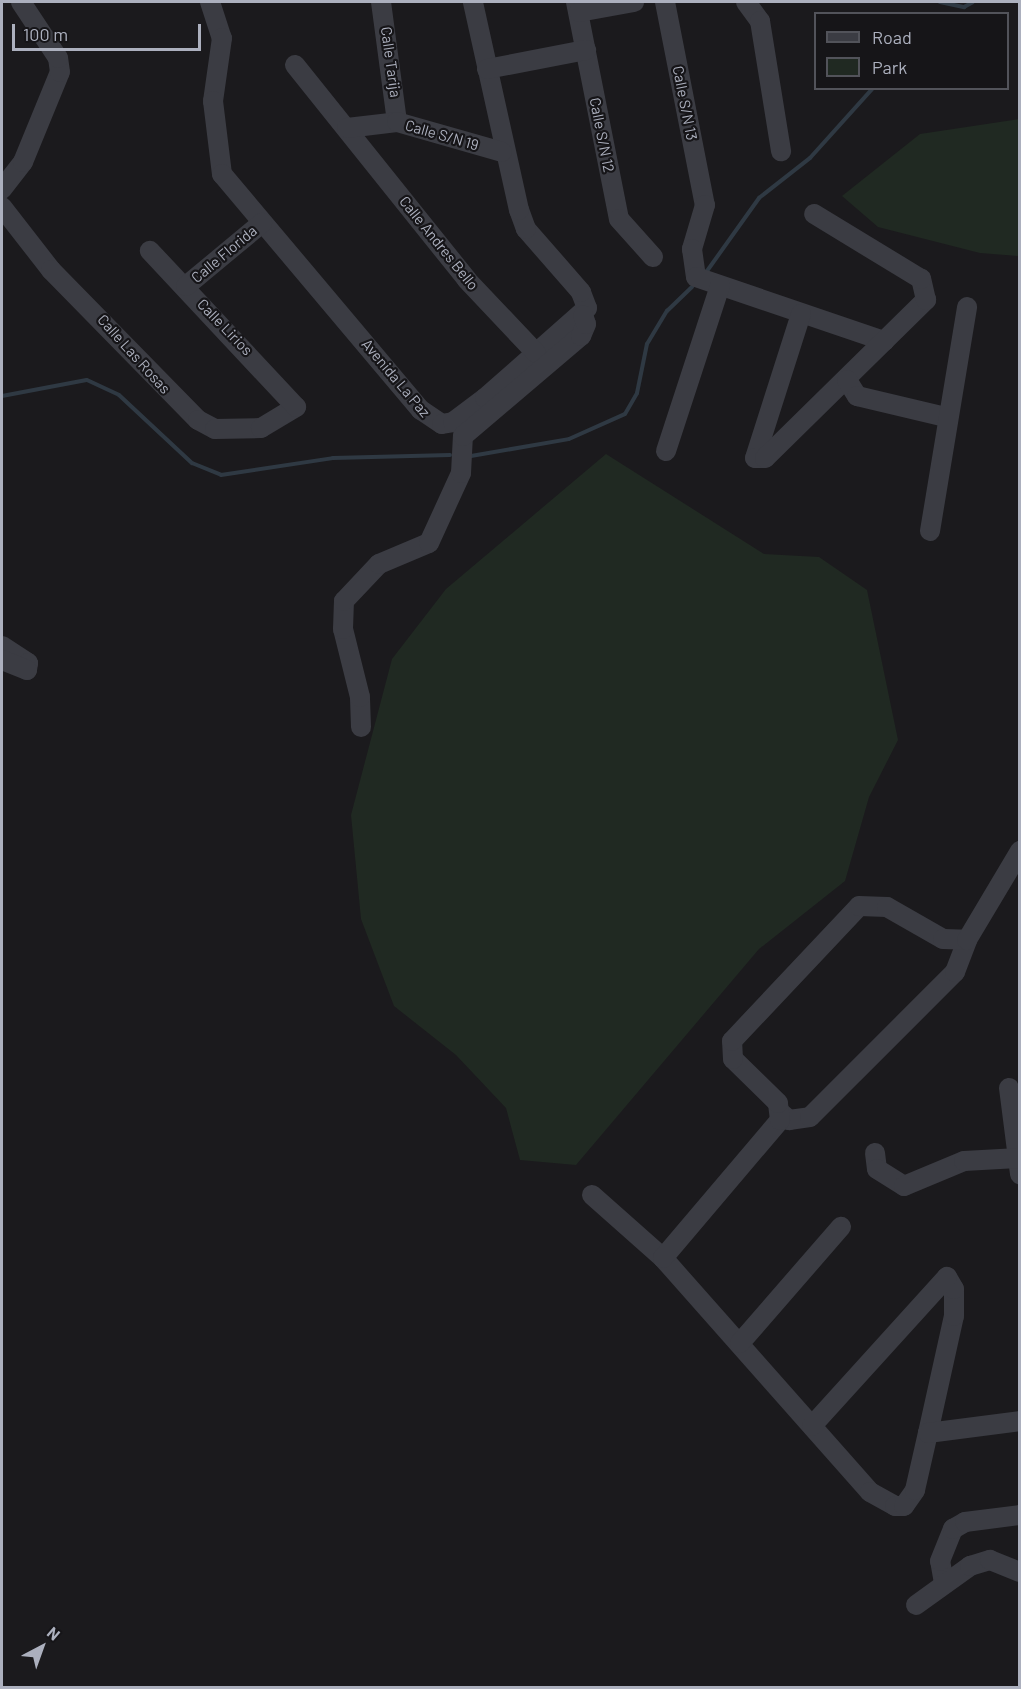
<!DOCTYPE html>
<html>
<head>
<meta charset="utf-8">
<style>
	body { margin:0 }
	#map { position:relative; width:1021px; height:1689px; overflow:hidden; background:#1b1a1d; font-family:Barlow,sans-serif }
	div>[style] { position:absolute }
	.green>* { inset:0; background:#202922 }
	.stream>* { height:4px; margin:-2px; padding:0 2px; transform-origin:2px; border-radius:2px; background:#2f3943 }
	.minor>* { height:20px; margin:-10px; padding:0 10px; transform-origin:10px; border-radius:10px; background:#3b3c43 }
	span { translate:-50% -50%; white-space:nowrap; text-align:center; line-height:1.15; -webkit-text-stroke:4.5px #161518; paint-order:stroke }
	.street-label { font-size:15px; color:#acb0be }
	.frame { position:absolute; inset:0; border:3px solid #acb0be; pointer-events:none }
	.legend { position:absolute; left:814px; top:12px; width:195px; height:78px; box-sizing:border-box; background:#161518; border:2px solid #52535a; margin:0; padding:8px 10px; list-style:none; font-size:18px; color:#acb0be }
	.legend li { display:flex; align-items:center; gap:12px; height:30px }
	.legend b { width:30px; border:2px solid #52535a }
	.north { position:absolute; left:12px; top:1617px; width:60px; height:60px; -webkit-text-stroke:4px #161518; paint-order:stroke; rotate:41deg; font-size:16px; font-weight:700; line-height:24px; text-align:center; color:#acb0be }
	.north::after { content:''; display:block; margin:auto; width:21px; height:27px; background:#acb0be; clip-path:polygon(50% 0,100% 100%,50% 72%,0 100%) }
	.scale { position:absolute; left:12px; top:24px; width:189px; height:27px; box-sizing:border-box; border:3px solid #acb0be; border-top:0; padding-left:8px; font-size:18px; line-height:21px; white-space:nowrap; color:#acb0be; -webkit-text-stroke:4px #161518; paint-order:stroke }
</style>
</head>
<body>
<div id="map">
	<div class="green">
		<div style="clip-path:polygon(1019px 119px,1019px 256px,980px 253px,878px 227px,842px 196px,920px 134px)"></div>
		<div style="clip-path:polygon(606px 454px,764px 554px,819px 557px,867px 590px,898px 740px,869px 797px,845px 881px,759px 949px,576px 1165px,520px 1160px,506px 1108px,456px 1055px,394px 1006px,361px 919px,351px 815px,392px 659px,446px 589px)"></div>
	</div>
	<div class="stream">
		<div style="left:940px;top:2px;width:25px;rotate:12deg"></div>
		<div style="left:964px;top:7px;width:10px;rotate:-29deg"></div>
		<div style="left:707px;top:271px;width:90px;rotate:-54.5deg"></div>
		<div style="left:759px;top:198px;width:65px;rotate:-38.1deg"></div>
		<div style="left:810px;top:158px;width:94px;rotate:-48deg"></div>
		<div style="left:2px;top:396px;width:86px;rotate:-10.7deg"></div>
		<div style="left:87px;top:380px;width:35px;rotate:25deg"></div>
		<div style="left:119px;top:395px;width:100px;rotate:43deg"></div>
		<div style="left:192px;top:463px;width:31px;rotate:22deg"></div>
		<div style="left:221px;top:475px;width:113px;rotate:-8.6deg"></div>
		<div style="left:333px;top:458px;width:117px;rotate:-1.5deg"></div>
		<div style="left:471px;top:456px;width:99px;rotate:-9.8deg"></div>
		<div style="left:569px;top:439px;width:61px;rotate:-24.1deg"></div>
		<div style="left:625px;top:414px;width:24px;rotate:-60deg"></div>
		<div style="left:637px;top:393px;width:50px;rotate:-78.5deg"></div>
		<div style="left:647px;top:344px;width:39px;rotate:-59deg"></div>
		<div style="left:667px;top:311px;width:35px;rotate:-44deg"></div>
	</div>
	<div class="minor">
		<div style="left:210px;top:2px;width:38px;rotate:72deg"></div>
		<div style="left:222px;top:38px;width:64px;rotate:98.1deg"></div>
		<div style="left:213px;top:101px;width:74px;rotate:83deg"></div>
		<div style="left:222px;top:174px;width:309px;rotate:49.9deg"></div>
		<div style="left:421px;top:410px;width:25px;rotate:34deg"></div>
		<div style="left:442px;top:424px;width:11px;rotate:-10deg"></div>
		<div style="left:453px;top:422px;width:40px;rotate:-37deg"></div>
		<div style="left:485px;top:398px;width:136px;rotate:-41.4deg"></div>
		<div style="left:587px;top:308px;width:17px;rotate:-111deg"></div>
		<div style="left:581px;top:292px;width:84px;rotate:-131.1deg"></div>
		<div style="left:526px;top:229px;width:20px;rotate:-110deg"></div>
		<div style="left:519px;top:210px;width:213px;rotate:-102.5deg"></div>
		<div style="left:381px;top:2px;width:121px;rotate:82.4deg"></div>
		<div style="left:576px;top:2px;width:221px;rotate:78.8deg"></div>
		<div style="left:619px;top:219px;width:51px;rotate:48.2deg"></div>
		<div style="left:665px;top:2px;width:207px;rotate:78.9deg"></div>
		<div style="left:705px;top:205px;width:46px;rotate:106.5deg"></div>
		<div style="left:692px;top:249px;width:28px;rotate:82deg"></div>
		<div style="left:696px;top:277px;width:199px;rotate:18.8deg"></div>
		<div style="left:746px;top:2px;width:24px;rotate:54deg"></div>
		<div style="left:760px;top:21px;width:132px;rotate:80.8deg"></div>
		<div style="left:579px;top:12px;width:56px;rotate:-10.3deg"></div>
		<div style="left:295px;top:65px;width:275px;rotate:51.3deg"></div>
		<div style="left:467px;top:280px;width:100px;rotate:46.6deg"></div>
		<div style="left:487px;top:69px;width:101px;rotate:-10.9deg"></div>
		<div style="left:347px;top:128px;width:50px;rotate:-6.8deg"></div>
		<div style="left:397px;top:122px;width:109px;rotate:15.9deg"></div>
		<div style="left:2px;top:189px;width:34px;rotate:-52deg"></div>
		<div style="left:23px;top:162px;width:97px;rotate:-67.7deg"></div>
		<div style="left:60px;top:72px;width:14px;rotate:-98deg"></div>
		<div style="left:58px;top:58px;width:67px;rotate:-123.5deg"></div>
		<div style="left:2px;top:207px;width:80px;rotate:52.1deg"></div>
		<div style="left:51px;top:270px;width:210px;rotate:45.6deg"></div>
		<div style="left:198px;top:420px;width:19px;rotate:28deg"></div>
		<div style="left:215px;top:429px;width:46px;rotate:-1.2deg"></div>
		<div style="left:261px;top:428px;width:41px;rotate:-31deg"></div>
		<div style="left:296px;top:407px;width:214px;rotate:-133.1deg"></div>
		<div style="left:186px;top:286px;width:99px;rotate:-39.7deg"></div>
		<div style="left:801px;top:314px;width:151px;rotate:107.7deg"></div>
		<div style="left:755px;top:458px;width:10px"></div>
		<div style="left:765px;top:458px;width:226px;rotate:-44.5deg"></div>
		<div style="left:926px;top:300px;width:22px;rotate:-103deg"></div>
		<div style="left:921px;top:279px;width:125px;rotate:-148.7deg"></div>
		<div style="left:847px;top:380px;width:19px;rotate:58deg"></div>
		<div style="left:857px;top:396px;width:91px;rotate:13.3deg"></div>
		<div style="left:666px;top:451px;width:174px;rotate:-71.9deg"></div>
		<div style="left:930px;top:531px;width:227px;rotate:-80.6deg"></div>
		<div style="left:2px;top:646px;width:31px;rotate:33deg"></div>
		<div style="left:28px;top:663px;width:7px;rotate:98deg"></div>
		<div style="left:27px;top:670px;width:27px;rotate:-158deg"></div>
		<div style="left:361px;top:727px;width:30px;rotate:-92deg"></div>
		<div style="left:360px;top:697px;width:70px;rotate:-104deg"></div>
		<div style="left:343px;top:629px;width:28px;rotate:-88deg"></div>
		<div style="left:344px;top:601px;width:51px;rotate:-46.6deg"></div>
		<div style="left:379px;top:564px;width:54px;rotate:-22.8deg"></div>
		<div style="left:429px;top:543px;width:77px;rotate:-65.4deg"></div>
		<div style="left:461px;top:473px;width:37px;rotate:-87deg"></div>
		<div style="left:463px;top:436px;width:155px;rotate:-40.3deg"></div>
		<div style="left:581px;top:336px;width:13px;rotate:-67deg"></div>
		<div style="left:586px;top:324px;width:9px;rotate:-108deg"></div>
		<div style="left:1009px;top:1088px;width:87px;rotate:82.7deg"></div>
		<div style="left:781px;top:1113px;width:11px;rotate:41deg"></div>
		<div style="left:789px;top:1120px;width:21px;rotate:-8deg"></div>
		<div style="left:810px;top:1117px;width:205px;rotate:-45deg"></div>
		<div style="left:955px;top:972px;width:34px;rotate:-69deg"></div>
		<div style="left:875px;top:1153px;width:16px;rotate:83deg"></div>
		<div style="left:877px;top:1169px;width:32px;rotate:32deg"></div>
		<div style="left:904px;top:1186px;width:65px;rotate:-22.6deg"></div>
		<div style="left:964px;top:1161px;width:56px;rotate:-3.1deg"></div>
		<div style="left:592px;top:1195px;width:95px;rotate:41.6deg"></div>
		<div style="left:663px;top:1258px;width:312px;rotate:48.5deg"></div>
		<div style="left:870px;top:1492px;width:29px;rotate:29deg"></div>
		<div style="left:895px;top:1506px;width:9px"></div>
		<div style="left:904px;top:1506px;width:19px;rotate:-55deg"></div>
		<div style="left:915px;top:1490px;width:58px;rotate:-77.2deg"></div>
		<div style="left:928px;top:1433px;width:120px;rotate:-77.5deg"></div>
		<div style="left:954px;top:1316px;width:27px;rotate:-90deg"></div>
		<div style="left:954px;top:1289px;width:14px;rotate:-120deg"></div>
		<div style="left:947px;top:1277px;width:201px;rotate:132.2deg"></div>
		<div style="left:663px;top:1258px;width:181px;rotate:-49.7deg"></div>
		<div style="left:780px;top:1120px;width:17px;rotate:-97deg"></div>
		<div style="left:778px;top:1103px;width:63px;rotate:-135.6deg"></div>
		<div style="left:733px;top:1059px;width:18px;rotate:-93deg"></div>
		<div style="left:732px;top:1041px;width:185px;rotate:-46.7deg"></div>
		<div style="left:859px;top:906px;width:28px;rotate:2deg"></div>
		<div style="left:887px;top:907px;width:64px;rotate:29.7deg"></div>
		<div style="left:943px;top:939px;width:24px;rotate:2deg"></div>
		<div style="left:967px;top:940px;width:104px;rotate:-59.2deg"></div>
		<div style="left:740px;top:1343px;width:154px;rotate:-49deg"></div>
		<div style="left:928px;top:1433px;width:93px;rotate:-7.4deg"></div>
		<div style="left:944px;top:1583px;width:22px;rotate:-100deg"></div>
		<div style="left:940px;top:1561px;width:35px;rotate:-68deg"></div>
		<div style="left:953px;top:1529px;width:14px;rotate:-30deg"></div>
		<div style="left:965px;top:1522px;width:55px;rotate:-7.3deg"></div>
		<div style="left:916px;top:1605px;width:67px;rotate:-35.8deg"></div>
		<div style="left:970px;top:1566px;width:21px;rotate:-17deg"></div>
		<div style="left:990px;top:1560px;width:32px;rotate:22deg"></div>
	</div>
	<div class="street-label">
		<span style="left:391px;top:62px;rotate:82deg">Calle Tarija</span>
		<span style="left:685px;top:103px;rotate:79deg">Calle S/N 13</span>
		<span style="left:442px;top:135px;rotate:16deg">Calle S/N 19</span>
		<span style="left:602px;top:135px;rotate:79deg">Calle S/N 12</span>
		<span style="left:439px;top:243px;rotate:51deg">Calle Andres Bello</span>
		<span style="left:224px;top:254px;rotate:-40deg">Calle Florida</span>
		<span style="left:225px;top:327px;rotate:46deg">Calle Lirios</span>
		<span style="left:134px;top:354px;rotate:48deg">Calle Las Rosas</span>
		<span style="left:396px;top:378px;rotate:50deg">Avenida La Paz</span>
	</div>
	<div class="frame"></div>
	<ul class="legend">
	<li><b style="height:8px;background:#3b3c43"></b>Road</li>
	<li><b style="height:16px;background:#202922"></b>Park</li>
	</ul>
	<div class="north">N</div>
	<div class="scale">100 m</div>
</div>
</body>
</html>
